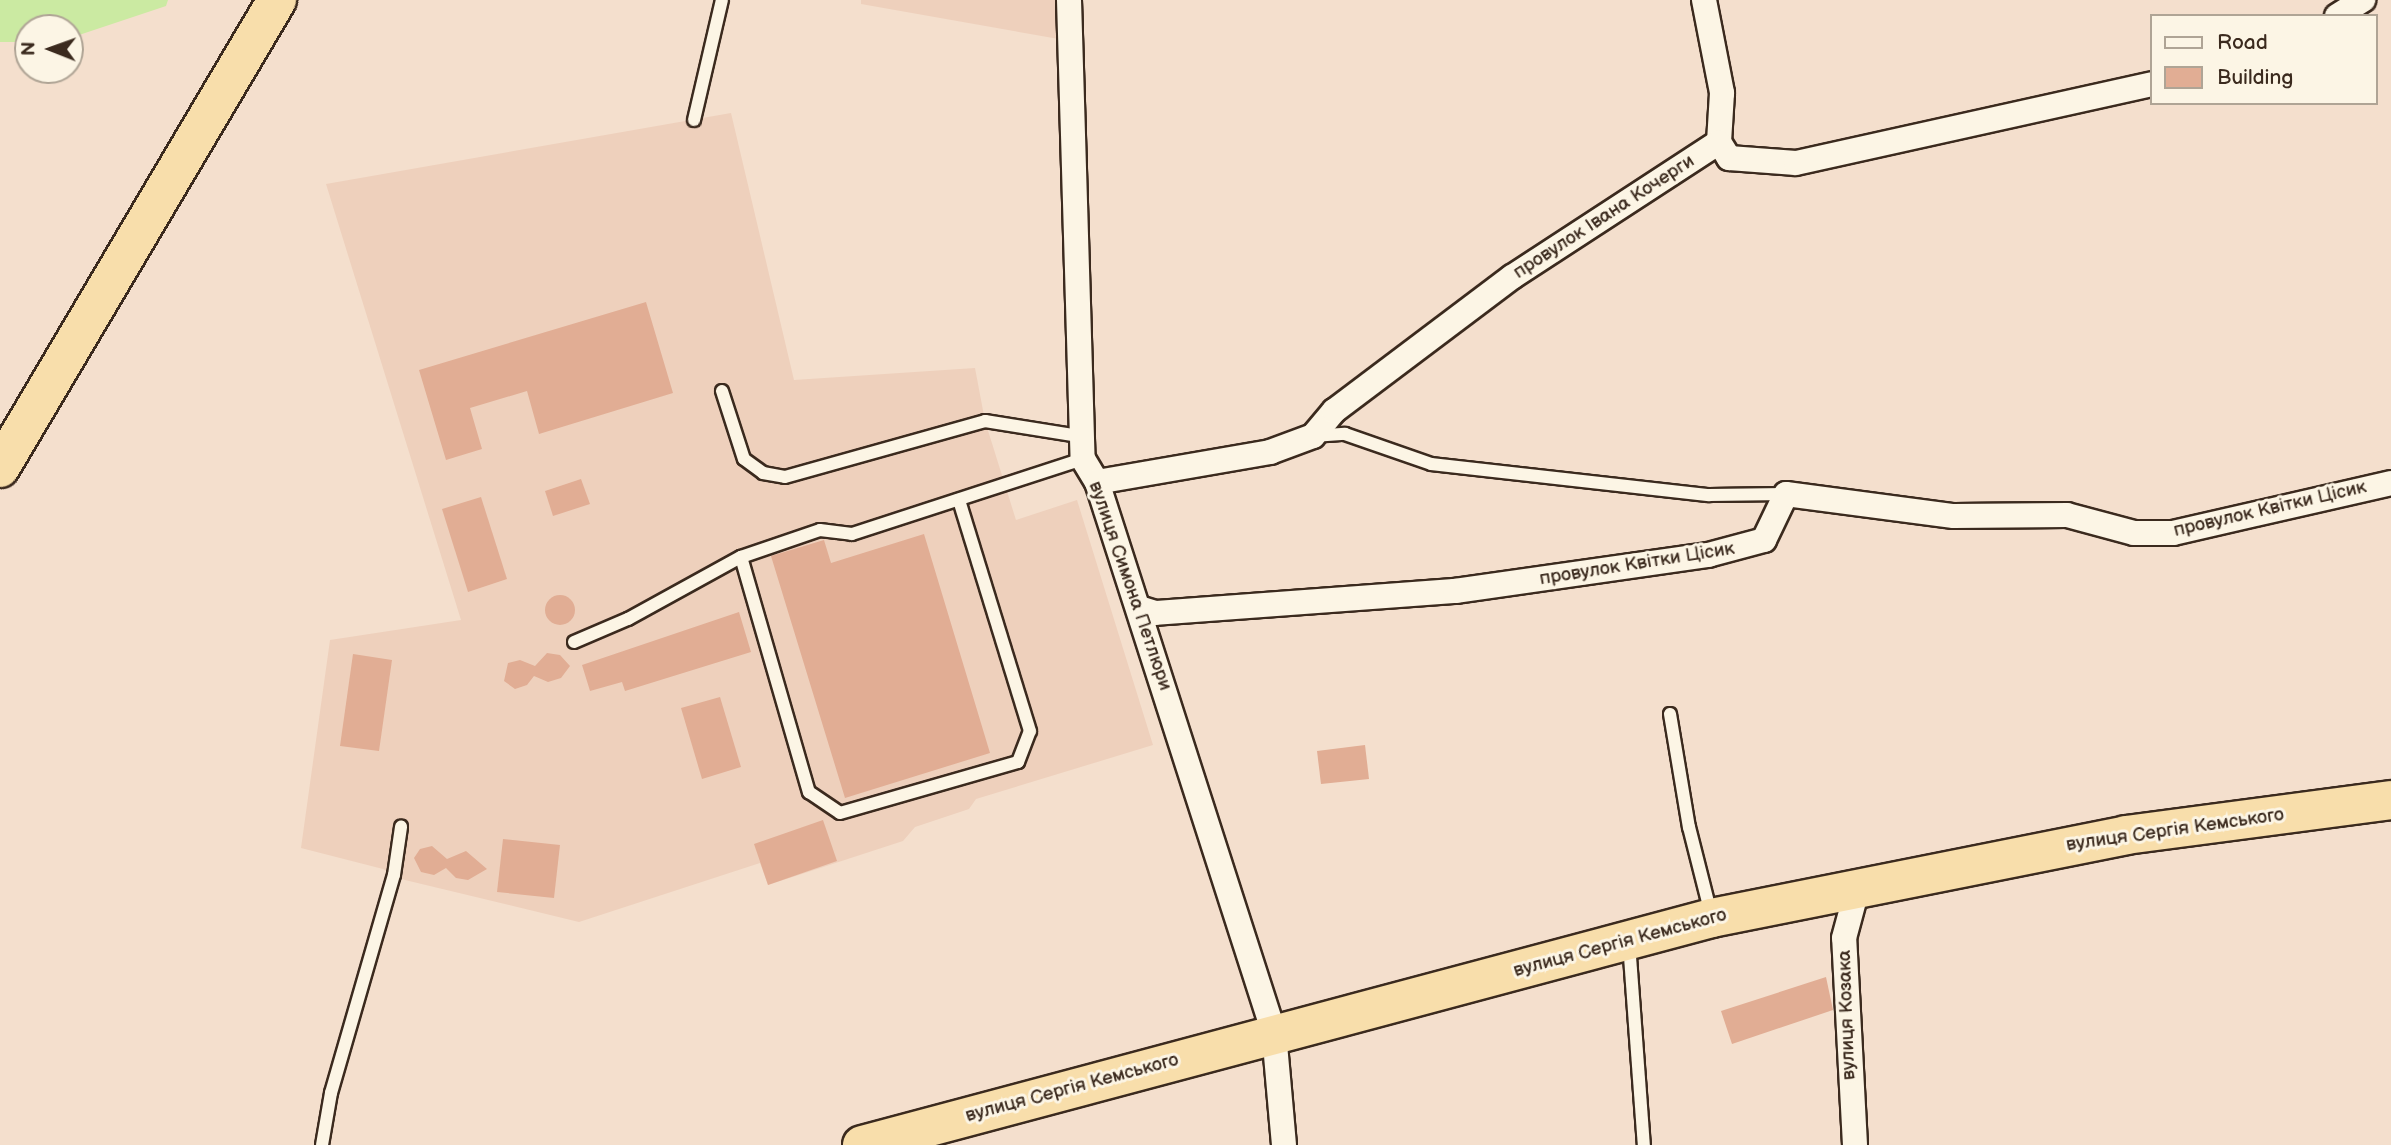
<!DOCTYPE html>
<html>
<head>
<meta charset="utf-8">
<style>
	body { margin:0 }
	#map { position:relative; width:2391px; height:1145px; overflow:hidden; background:#f4dfcd; font-family:"Balsamiq Sans",sans-serif }
	div>[style] { position:absolute }
	.built>* { inset:0; background:#eed0bc }
	.green>* { inset:0; background:#cbeaa2 }
	.building>* { inset:0; background:#e1ad94 }
	.round { border-radius:50% }
	.roads { filter:drop-shadow(2px 0 #3b2a1e) drop-shadow(-2px 0 #3b2a1e) drop-shadow(0 2px #3b2a1e) drop-shadow(0 -2px #3b2a1e) }
	.lane>* { height:12px; margin:-6px; padding:0 6px; transform-origin:6px; border-radius:6px; background:#fcf5e5 }
	.street>* { height:24px; margin:-12px; padding:0 12px; transform-origin:12px; border-radius:12px; background:#fcf5e5 }
	.highway>* { height:38px; margin:-19px; padding:0 19px; transform-origin:19px; border-radius:19px; background:#f8deab }
	span { translate:-50% -50%; white-space:nowrap; text-align:center; line-height:1.15; -webkit-text-stroke:6px #fcf5e5; paint-order:stroke }
	.street-label { font-size:19px; color:#3b2a1e }
	.legend { position:absolute; left:2150px; top:14px; width:228px; height:91px; box-sizing:border-box; background:#fcf5e5; border:2px solid #afa495; margin:0; padding:9px 12px; list-style:none; font-size:21px; color:#3b2a1e }
	.legend li { display:flex; align-items:center; gap:14px; height:35px }
	.legend b { width:35px; border:2px solid #afa495 }
	.north { position:absolute; left:14px; top:14px; width:70px; height:70px; box-sizing:border-box; background:#fcf5e5; border:2px solid #afa495; border-radius:50%; rotate:271deg; font-size:19px; font-weight:700; line-height:28px; text-align:center; color:#3b2a1e }
	.north::after { content:''; display:block; margin:auto; width:24px; height:32px; background:#3b2a1e; clip-path:polygon(50% 0,100% 100%,50% 72%,0 100%) }
</style>
</head>
<body>
<div id="map">
	<div class="built">
		<div style="clip-path:polygon(861px 0,1070px 0,1070px 41px,861px 4px)"></div>
		<div style="clip-path:polygon(731px 113px,794px 380px,975px 368px,985px 421px,1016px 520px,1077px 500px,1153px 745px,976px 799px,969px 809px,915px 827px,903px 841px,768px 885px,760px 863px,579px 922px,405px 880px,383px 869px,301px 848px,330px 640px,461px 620px,326px 184px)"></div>
	</div>
	<div class="green">
		<div style="clip-path:polygon(0 0,168px 0,166px 6px,70px 38px,70px 28px,28px 28px,28px 42px,0 42px)"></div>
	</div>
	<div class="building">
		<div style="clip-path:polygon(646px 302px,673px 393px,539px 434px,527px 391px,470px 408px,482px 449px,446px 460px,419px 370px)"></div>
		<div style="clip-path:polygon(581px 479px,590px 504px,553px 516px,545px 491px)"></div>
		<div style="clip-path:polygon(481px 497px,507px 579px,468px 592px,442px 509px)"></div>
		<div style="clip-path:polygon(924px 534px,990px 753px,845px 798px,771px 556px,824px 540px,831px 563px)"></div>
		<div class="round" style="left:545px;top:595px;width:30px;height:30px"></div>
		<div style="clip-path:polygon(739px 612px,751px 652px,625px 691px,622px 682px,590px 691px,582px 665px)"></div>
		<div style="clip-path:polygon(547px 653px,560px 655px,570px 666px,561px 678px,548px 682px,534px 676px,527px 685px,515px 689px,504px 681px,508px 663px,520px 660px,535px 666px)"></div>
		<div style="clip-path:polygon(353px 654px,392px 660px,379px 751px,340px 746px)"></div>
		<div style="clip-path:polygon(720px 697px,741px 767px,702px 779px,681px 708px)"></div>
		<div style="clip-path:polygon(1365px 745px,1369px 779px,1321px 784px,1317px 751px)"></div>
		<div style="clip-path:polygon(823px 820px,837px 861px,768px 885px,754px 844px)"></div>
		<div style="clip-path:polygon(503px 839px,560px 845px,554px 898px,497px 892px)"></div>
		<div style="clip-path:polygon(432px 846px,447px 859px,466px 851px,487px 869px,468px 880px,456px 878px,446px 868px,434px 875px,421px 872px,414px 858px,420px 849px)"></div>
		<div style="clip-path:polygon(1826px 977px,1833px 1010px,1732px 1044px,1721px 1011px)"></div>
	</div>
	<div class="roads">
		<div class="lane">
			<div style="left:694px;top:120px;width:123px;rotate:-76.9deg"></div>
			<div style="left:722px;top:391px;width:71px;rotate:72.1deg"></div>
			<div style="left:744px;top:459px;width:24px;rotate:36deg"></div>
			<div style="left:763px;top:473px;width:22px;rotate:10deg"></div>
			<div style="left:785px;top:477px;width:208px;rotate:-15.6deg"></div>
			<div style="left:985px;top:421px;width:95px;rotate:9.1deg"></div>
			<div style="left:1313px;top:436px;width:32px;rotate:-4deg"></div>
			<div style="left:1345px;top:434px;width:91px;rotate:19.2deg"></div>
			<div style="left:1431px;top:464px;width:280px;rotate:6.4deg"></div>
			<div style="left:1709px;top:495px;width:77px;rotate:-0.7deg"></div>
			<div style="left:741px;top:557px;width:245px;rotate:73.9deg"></div>
			<div style="left:809px;top:792px;width:37px;rotate:34deg"></div>
			<div style="left:840px;top:813px;width:185px;rotate:-16deg"></div>
			<div style="left:1018px;top:762px;width:33px;rotate:-69deg"></div>
			<div style="left:1030px;top:731px;width:242px;rotate:-107.1deg"></div>
			<div style="left:574px;top:642px;width:59px;rotate:-23.1deg"></div>
			<div style="left:628px;top:619px;width:129px;rotate:-28.8deg"></div>
			<div style="left:741px;top:557px;width:83px;rotate:-18.9deg"></div>
			<div style="left:820px;top:530px;width:32px;rotate:7deg"></div>
			<div style="left:852px;top:534px;width:243px;rotate:-18deg"></div>
			<div style="left:1670px;top:714px;width:115px;rotate:80.5deg"></div>
			<div style="left:1689px;top:827px;width:90px;rotate:75.8deg"></div>
			<div style="left:1629px;top:943px;width:203px;rotate:85.8deg"></div>
			<div style="left:322px;top:1145px;width:53px;rotate:-80.2deg"></div>
			<div style="left:331px;top:1093px;width:227px;rotate:-73.9deg"></div>
			<div style="left:394px;top:875px;width:49px;rotate:-81.7deg"></div>
		</div>
		<div class="street">
			<div style="left:1069px;top:0;width:459px;rotate:88.3deg"></div>
			<div style="left:1083px;top:459px;width:27px;rotate:59deg"></div>
			<div style="left:1097px;top:482px;width:579px;rotate:72.19deg"></div>
			<div style="left:1274px;top:1033px;width:112px;rotate:84.9deg"></div>
			<div style="left:1704px;top:0;width:95px;rotate:79deg"></div>
			<div style="left:1722px;top:93px;width:49px;rotate:93.5deg"></div>
			<div style="left:2337px;top:16px;width:31px;rotate:-32deg"></div>
			<div style="left:1097px;top:482px;width:176px;rotate:-9.8deg"></div>
			<div style="left:1270px;top:452px;width:46px;rotate:-20.4deg"></div>
			<div style="left:1313px;top:436px;width:33px;rotate:-50deg"></div>
			<div style="left:1334px;top:411px;width:223px;rotate:-37deg"></div>
			<div style="left:1512px;top:277px;width:247px;rotate:-33.1deg"></div>
			<div style="left:1719px;top:142px;width:19px;rotate:58deg"></div>
			<div style="left:1729px;top:158px;width:67px;rotate:4.3deg"></div>
			<div style="left:1796px;top:163px;width:364px;rotate:-12.5deg"></div>
			<div style="left:1139px;top:608px;width:17px;rotate:17deg"></div>
			<div style="left:1155px;top:613px;width:301px;rotate:-4.2deg"></div>
			<div style="left:1455px;top:591px;width:256px;rotate:-8.1deg"></div>
			<div style="left:1708px;top:555px;width:58px;rotate:-15deg"></div>
			<div style="left:1764px;top:540px;width:51px;rotate:-64.4deg"></div>
			<div style="left:1786px;top:494px;width:169px;rotate:7.5deg"></div>
			<div style="left:1954px;top:516px;width:113px;rotate:-0.5deg"></div>
			<div style="left:2067px;top:515px;width:69px;rotate:15deg"></div>
			<div style="left:2134px;top:533px;width:39px"></div>
			<div style="left:2173px;top:533px;width:224px;rotate:-12.9deg"></div>
			<div style="left:1855px;top:1145px;width:207px;rotate:-93deg"></div>
			<div style="left:1844px;top:938px;width:54px;rotate:-74.9deg"></div>
		</div>
		<div class="highway">
			<div style="left:0;top:468px;width:544px;rotate:-59.38deg"></div>
			<div style="left:862px;top:1145px;width:880px;rotate:-14.95deg"></div>
			<div style="left:1712px;top:918px;width:422px;rotate:-11.3deg"></div>
			<div style="left:2126px;top:835px;width:267px;rotate:-7.5deg"></div>
		</div>
	</div>
	<div class="street-label">
		<span style="left:1604px;top:217px;rotate:-33deg">провулок Івана Кочерги</span>
		<span style="left:2270px;top:509px;rotate:-13deg">провулок Квітки Цісик</span>
		<span style="left:1637px;top:564px;rotate:-9deg">провулок Квітки Цісик</span>
		<span style="left:1130px;top:586px;rotate:71deg">вулиця Симона Петлюри</span>
		<span style="left:2175px;top:830px;rotate:-8deg">вулиця Сергія Кемського</span>
		<span style="left:1620px;top:943px;rotate:-15deg">вулиця Сергія Кемського</span>
		<span style="left:1847px;top:1015px;rotate:-92deg">вулиця Козака</span>
		<span style="left:1072px;top:1088px;rotate:-15deg">вулиця Сергія Кемського</span>
	</div>
	<ul class="legend">
	<li><b style="height:9px;background:#fcf5e5"></b>Road</li>
	<li><b style="height:19px;background:#e1ad94"></b>Building</li>
	</ul>
	<div class="north">N</div>
</div>
</body>
</html>
